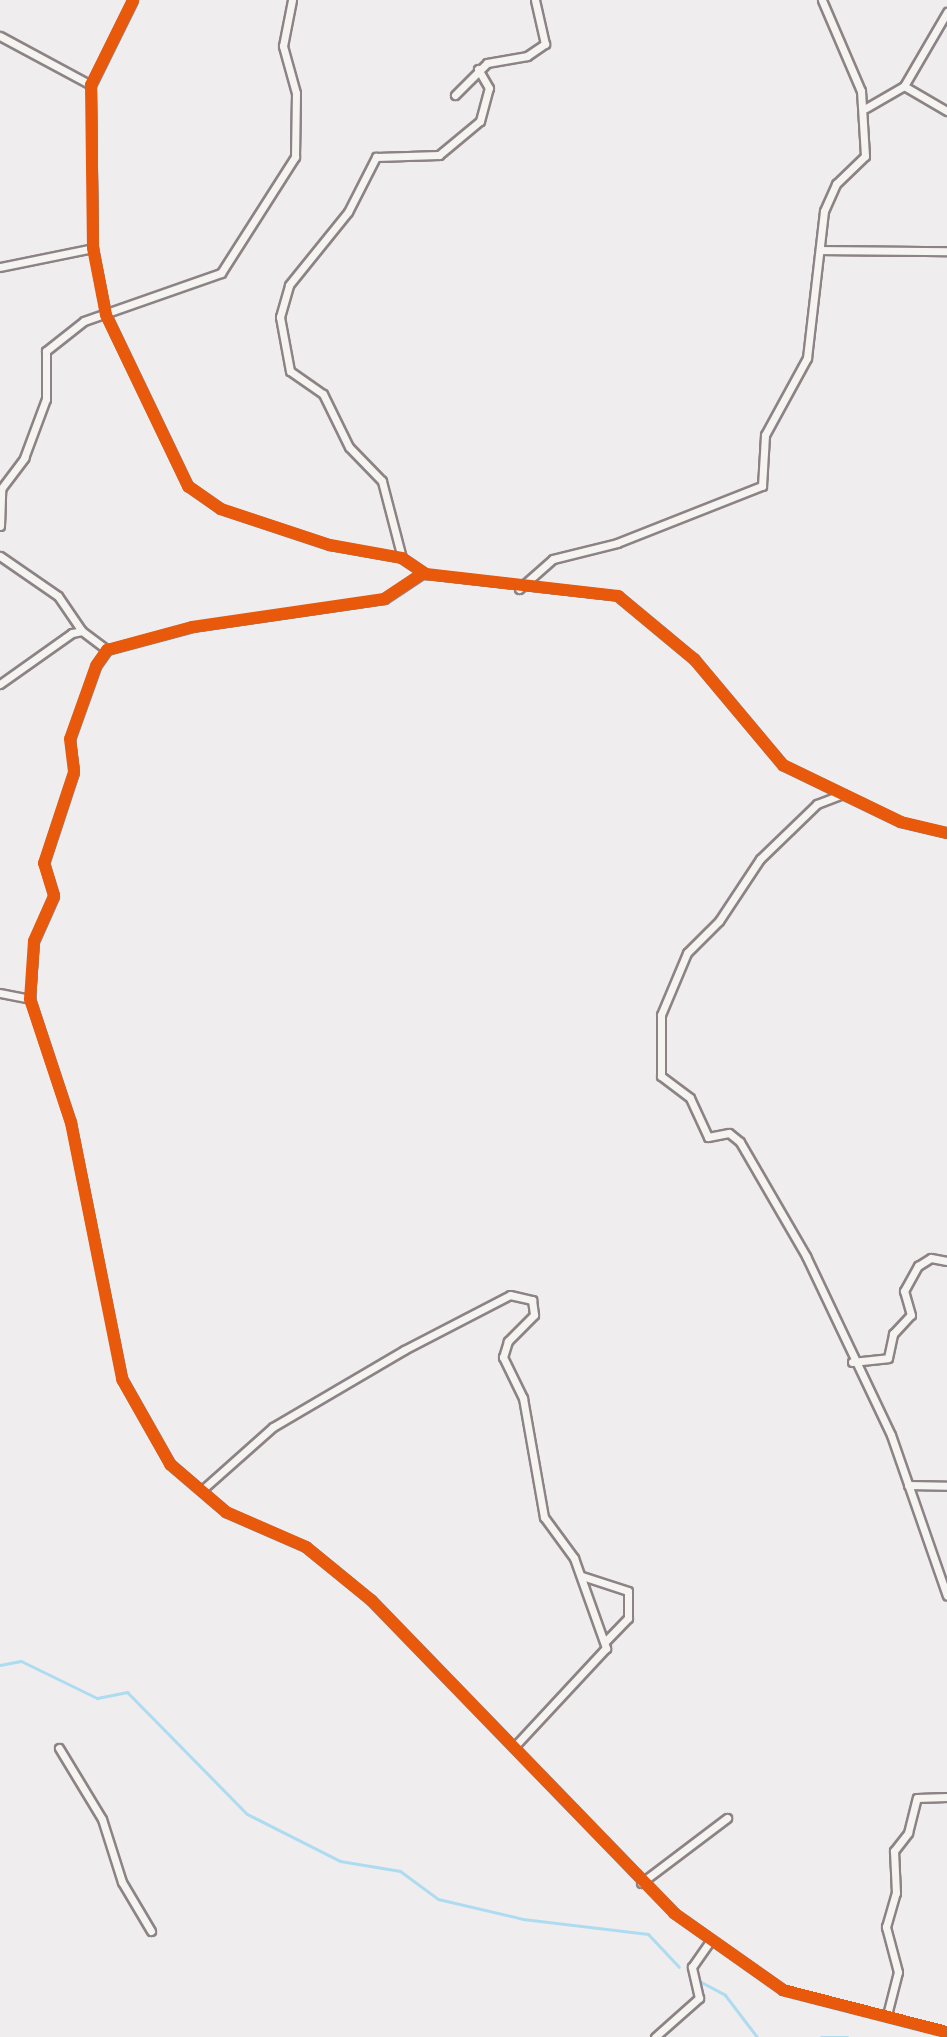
<!DOCTYPE html>
<html>
<head>
<meta charset="utf-8">
<style>
	body { margin:0 }
	#map { position:relative; width:947px; height:2037px; overflow:hidden; background:#f0edee; font-family:Kalam,sans-serif }
	div>[style] { position:absolute }
	.stream>* { height:3px; margin:-1.5px; padding:0 1.5px; transform-origin:1.5px; border-radius:1.5px; background:#addcf1 }
	.roads { filter:drop-shadow(2px 0 #8d8386) drop-shadow(-2px 0 #8d8386) drop-shadow(0 2px #8d8386) drop-shadow(0 -2px #8d8386) }
	.minor>* { height:7px; margin:-3.5px; padding:0 3.5px; transform-origin:3.5px; border-radius:3.5px; background:#f5f4f1 }
	.cycleway>* { height:12px; margin:-6px; padding:0 6px; transform-origin:6px; border-radius:6px; background:#e8590c }
	span { translate:-50% -50%; white-space:nowrap; text-align:center; line-height:1.15; -webkit-text-stroke:7px #fbf7ec; paint-order:stroke }
</style>
</head>
<body>
<div id="map">
	<div class="stream">
		<div style="left:0;top:1665px;width:21px;rotate:-11deg"></div>
		<div style="left:21px;top:1661px;width:85px;rotate:26deg"></div>
		<div style="left:97px;top:1698px;width:31px;rotate:-11deg"></div>
		<div style="left:127px;top:1692px;width:171px;rotate:45.5deg"></div>
		<div style="left:247px;top:1814px;width:104px;rotate:26.8deg"></div>
		<div style="left:340px;top:1861px;width:61px;rotate:9.5deg"></div>
		<div style="left:400px;top:1871px;width:47px;rotate:36.4deg"></div>
		<div style="left:438px;top:1899px;width:87px;rotate:13.2deg"></div>
		<div style="left:523px;top:1919px;width:126px;rotate:6.8deg"></div>
		<div style="left:648px;top:1934px;width:45px;rotate:46.8deg"></div>
		<div style="left:701px;top:1982px;width:27px;rotate:28deg"></div>
		<div style="left:725px;top:1995px;width:53px;rotate:52.7deg"></div>
		<div style="left:821px;top:2037px;width:26px"></div>
	</div>
	<div class="roads">
		<div class="minor">
			<div style="left:133px;top:0;width:95px;rotate:116.3deg"></div>
			<div style="left:91px;top:85px;width:163px;rotate:89.3deg"></div>
			<div style="left:93px;top:248px;width:68px;rotate:79deg"></div>
			<div style="left:106px;top:315px;width:190px;rotate:64.4deg"></div>
			<div style="left:188px;top:486px;width:40px;rotate:34.9deg"></div>
			<div style="left:221px;top:509px;width:115px;rotate:18.3deg"></div>
			<div style="left:330px;top:545px;width:73px;rotate:10.2deg"></div>
			<div style="left:402px;top:558px;width:29px;rotate:34deg"></div>
			<div style="left:426px;top:574px;width:193px;rotate:6.5deg"></div>
			<div style="left:618px;top:596px;width:99px;rotate:39.7deg"></div>
			<div style="left:694px;top:659px;width:138px;rotate:50deg"></div>
			<div style="left:783px;top:765px;width:131px;rotate:25.8deg"></div>
			<div style="left:901px;top:822px;width:47px;rotate:13.4deg"></div>
			<div style="left:0;top:36px;width:103px;rotate:28.3deg"></div>
			<div style="left:904px;top:86px;width:86px;rotate:-59.8deg"></div>
			<div style="left:455px;top:95px;width:45px;rotate:-45deg"></div>
			<div style="left:487px;top:63px;width:41px;rotate:-9.9deg"></div>
			<div style="left:527px;top:56px;width:22px;rotate:-34deg"></div>
			<div style="left:545px;top:44px;width:45px;rotate:-102.8deg"></div>
			<div style="left:866px;top:108px;width:44px;rotate:-30.1deg"></div>
			<div style="left:904px;top:86px;width:50px;rotate:30.2deg"></div>
			<div style="left:820px;top:250px;width:127px;rotate:0.5deg"></div>
			<div style="left:0;top:267px;width:95px;rotate:-11.5deg"></div>
			<div style="left:0;top:526px;width:37px;rotate:-88deg"></div>
			<div style="left:1px;top:489px;width:39px;rotate:-53deg"></div>
			<div style="left:24px;top:458px;width:63px;rotate:-69.6deg"></div>
			<div style="left:46px;top:399px;width:48px;rotate:-90deg"></div>
			<div style="left:46px;top:351px;width:48px;rotate:-38.3deg"></div>
			<div style="left:84px;top:321px;width:145px;rotate:-19.3deg"></div>
			<div style="left:221px;top:273px;width:138px;rotate:-57.5deg"></div>
			<div style="left:295px;top:157px;width:64px;rotate:-89.1deg"></div>
			<div style="left:296px;top:93px;width:49px;rotate:-105.5deg"></div>
			<div style="left:283px;top:46px;width:47px;rotate:-78.9deg"></div>
			<div style="left:0;top:556px;width:70px;rotate:34.6deg"></div>
			<div style="left:58px;top:596px;width:42px;rotate:55.6deg"></div>
			<div style="left:402px;top:558px;width:80px;rotate:-104.6deg"></div>
			<div style="left:382px;top:481px;width:47px;rotate:-134.1deg"></div>
			<div style="left:349px;top:447px;width:59px;rotate:-116.1deg"></div>
			<div style="left:323px;top:394px;width:40px;rotate:-145.1deg"></div>
			<div style="left:290px;top:371px;width:55px;rotate:-100.5deg"></div>
			<div style="left:280px;top:317px;width:33px;rotate:-74deg"></div>
			<div style="left:289px;top:285px;width:94px;rotate:-51.1deg"></div>
			<div style="left:348px;top:212px;width:62px;rotate:-63deg"></div>
			<div style="left:376px;top:157px;width:63px;rotate:-1.8deg"></div>
			<div style="left:439px;top:155px;width:53px;rotate:-39.7deg"></div>
			<div style="left:480px;top:121px;width:34px;rotate:-75deg"></div>
			<div style="left:489px;top:88px;width:22px;rotate:-120deg"></div>
			<div style="left:423px;top:573px;width:47px;rotate:146.3deg"></div>
			<div style="left:384px;top:599px;width:194px;rotate:171.7deg"></div>
			<div style="left:192px;top:627px;width:88px;rotate:164.9deg"></div>
			<div style="left:107px;top:650px;width:19px;rotate:125deg"></div>
			<div style="left:96px;top:666px;width:77px;rotate:109.6deg"></div>
			<div style="left:70px;top:739px;width:33px;rotate:83deg"></div>
			<div style="left:74px;top:772px;width:96px;rotate:108.2deg"></div>
			<div style="left:44px;top:863px;width:34px;rotate:73deg"></div>
			<div style="left:54px;top:896px;width:49px;rotate:114deg"></div>
			<div style="left:34px;top:941px;width:58px;rotate:93.9deg"></div>
			<div style="left:30px;top:999px;width:131px;rotate:71.7deg"></div>
			<div style="left:71px;top:1123px;width:261px;rotate:78.7deg"></div>
			<div style="left:122px;top:1379px;width:98px;rotate:60.5deg"></div>
			<div style="left:170px;top:1464px;width:74px;rotate:40.6deg"></div>
			<div style="left:226px;top:1512px;width:87px;rotate:23.6deg"></div>
			<div style="left:306px;top:1547px;width:84px;rotate:39.2deg"></div>
			<div style="left:371px;top:1600px;width:436px;rotate:45.9deg"></div>
			<div style="left:674px;top:1913px;width:133px;rotate:35.2deg"></div>
			<div style="left:783px;top:1990px;width:169px;rotate:14.4deg"></div>
			<div style="left:519px;top:589px;width:45px;rotate:-41.4deg"></div>
			<div style="left:553px;top:559px;width:66px;rotate:-14deg"></div>
			<div style="left:617px;top:543px;width:156px;rotate:-21.5deg"></div>
			<div style="left:762px;top:486px;width:51px;rotate:-86.6deg"></div>
			<div style="left:765px;top:435px;width:88px;rotate:-61.4deg"></div>
			<div style="left:807px;top:358px;width:148px;rotate:-83.4deg"></div>
			<div style="left:824px;top:211px;width:30px;rotate:-66deg"></div>
			<div style="left:836px;top:184px;width:40px;rotate:-44deg"></div>
			<div style="left:865px;top:156px;width:65px;rotate:-93.5deg"></div>
			<div style="left:861px;top:91px;width:99px;rotate:-113.2deg"></div>
			<div style="left:0;top:684px;width:88px;rotate:-35.3deg"></div>
			<div style="left:72px;top:633px;width:10px;rotate:-11deg"></div>
			<div style="left:82px;top:631px;width:31px;rotate:37deg"></div>
			<div style="left:843px;top:794px;width:28px;rotate:159deg"></div>
			<div style="left:817px;top:804px;width:79px;rotate:136deg"></div>
			<div style="left:760px;top:859px;width:74px;rotate:123.5deg"></div>
			<div style="left:719px;top:921px;width:45px;rotate:135deg"></div>
			<div style="left:687px;top:953px;width:67px;rotate:112.8deg"></div>
			<div style="left:661px;top:1015px;width:61px;rotate:90deg"></div>
			<div style="left:661px;top:1076px;width:36px;rotate:37deg"></div>
			<div style="left:690px;top:1098px;width:43px;rotate:65.2deg"></div>
			<div style="left:708px;top:1137px;width:21px;rotate:-11deg"></div>
			<div style="left:729px;top:1133px;width:14px;rotate:39deg"></div>
			<div style="left:740px;top:1142px;width:132px;rotate:59.9deg"></div>
			<div style="left:806px;top:1256px;width:198px;rotate:64.6deg"></div>
			<div style="left:891px;top:1435px;width:170px;rotate:70.8deg"></div>
			<div style="left:0;top:993px;width:31px;rotate:11deg"></div>
			<div style="left:852px;top:1362px;width:36px;rotate:-6deg"></div>
			<div style="left:888px;top:1358px;width:25px;rotate:-78deg"></div>
			<div style="left:893px;top:1334px;width:26px;rotate:-47deg"></div>
			<div style="left:911px;top:1315px;width:25px;rotate:-106deg"></div>
			<div style="left:904px;top:1291px;width:29px;rotate:-61deg"></div>
			<div style="left:918px;top:1266px;width:15px;rotate:-32deg"></div>
			<div style="left:931px;top:1258px;width:16px;rotate:11deg"></div>
			<div style="left:908px;top:1485px;width:39px;rotate:1deg"></div>
			<div style="left:202px;top:1490px;width:95px;rotate:-41.6deg"></div>
			<div style="left:273px;top:1427px;width:152px;rotate:-30.4deg"></div>
			<div style="left:404px;top:1350px;width:119px;rotate:-27.4deg"></div>
			<div style="left:510px;top:1295px;width:23px;rotate:13deg"></div>
			<div style="left:532px;top:1300px;width:15px;rotate:82deg"></div>
			<div style="left:534px;top:1315px;width:37px;rotate:135deg"></div>
			<div style="left:508px;top:1341px;width:17px;rotate:107deg"></div>
			<div style="left:503px;top:1357px;width:46px;rotate:64deg"></div>
			<div style="left:523px;top:1398px;width:121px;rotate:80deg"></div>
			<div style="left:544px;top:1517px;width:51px;rotate:53.8deg"></div>
			<div style="left:574px;top:1558px;width:96px;rotate:70.4deg"></div>
			<div style="left:606px;top:1648px;width:134px;rotate:132.9deg"></div>
			<div style="left:582px;top:1576px;width:48px;rotate:18.1deg"></div>
			<div style="left:628px;top:1591px;width:27px;rotate:90deg"></div>
			<div style="left:628px;top:1618px;width:32px;rotate:134deg"></div>
			<div style="left:59px;top:1748px;width:83px;rotate:58.8deg"></div>
			<div style="left:102px;top:1819px;width:66px;rotate:72.4deg"></div>
			<div style="left:122px;top:1882px;width:57px;rotate:59.4deg"></div>
			<div style="left:641px;top:1883px;width:108px;rotate:-37.1deg"></div>
			<div style="left:887px;top:2015px;width:44px;rotate:-75.7deg"></div>
			<div style="left:898px;top:1972px;width:47px;rotate:-104.9deg"></div>
			<div style="left:886px;top:1927px;width:35px;rotate:-74deg"></div>
			<div style="left:896px;top:1893px;width:42px;rotate:-92.7deg"></div>
			<div style="left:894px;top:1851px;width:23px;rotate:-52deg"></div>
			<div style="left:908px;top:1833px;width:36px;rotate:-76deg"></div>
			<div style="left:917px;top:1798px;width:30px;rotate:-2deg"></div>
			<div style="left:655px;top:2037px;width:59px;rotate:-41.6deg"></div>
			<div style="left:699px;top:1998px;width:32px;rotate:-103deg"></div>
			<div style="left:692px;top:1967px;width:32px;rotate:-55deg"></div>
		</div>
	</div>
	<div class="cycleway">
		<div style="left:133px;top:0;width:95px;rotate:116.3deg"></div>
		<div style="left:91px;top:85px;width:163px;rotate:89.3deg"></div>
		<div style="left:93px;top:248px;width:68px;rotate:79deg"></div>
		<div style="left:106px;top:315px;width:190px;rotate:64.4deg"></div>
		<div style="left:188px;top:486px;width:40px;rotate:34.9deg"></div>
		<div style="left:221px;top:509px;width:115px;rotate:18.3deg"></div>
		<div style="left:330px;top:545px;width:73px;rotate:10.2deg"></div>
		<div style="left:402px;top:558px;width:29px;rotate:34deg"></div>
		<div style="left:426px;top:574px;width:193px;rotate:6.5deg"></div>
		<div style="left:618px;top:596px;width:99px;rotate:39.7deg"></div>
		<div style="left:694px;top:659px;width:138px;rotate:50deg"></div>
		<div style="left:783px;top:765px;width:131px;rotate:25.8deg"></div>
		<div style="left:901px;top:822px;width:47px;rotate:13.4deg"></div>
		<div style="left:423px;top:573px;width:47px;rotate:146.3deg"></div>
		<div style="left:384px;top:599px;width:194px;rotate:171.7deg"></div>
		<div style="left:192px;top:627px;width:88px;rotate:164.9deg"></div>
		<div style="left:107px;top:650px;width:19px;rotate:125deg"></div>
		<div style="left:96px;top:666px;width:77px;rotate:109.6deg"></div>
		<div style="left:70px;top:739px;width:33px;rotate:83deg"></div>
		<div style="left:74px;top:772px;width:96px;rotate:108.2deg"></div>
		<div style="left:44px;top:863px;width:34px;rotate:73deg"></div>
		<div style="left:54px;top:896px;width:49px;rotate:114deg"></div>
		<div style="left:34px;top:941px;width:58px;rotate:93.9deg"></div>
		<div style="left:30px;top:999px;width:131px;rotate:71.7deg"></div>
		<div style="left:71px;top:1123px;width:261px;rotate:78.7deg"></div>
		<div style="left:122px;top:1379px;width:98px;rotate:60.5deg"></div>
		<div style="left:170px;top:1464px;width:74px;rotate:40.6deg"></div>
		<div style="left:226px;top:1512px;width:87px;rotate:23.6deg"></div>
		<div style="left:306px;top:1547px;width:84px;rotate:39.2deg"></div>
		<div style="left:371px;top:1600px;width:436px;rotate:45.9deg"></div>
		<div style="left:674px;top:1913px;width:133px;rotate:35.2deg"></div>
		<div style="left:783px;top:1990px;width:169px;rotate:14.4deg"></div>
	</div>
</div>
</body>
</html>
